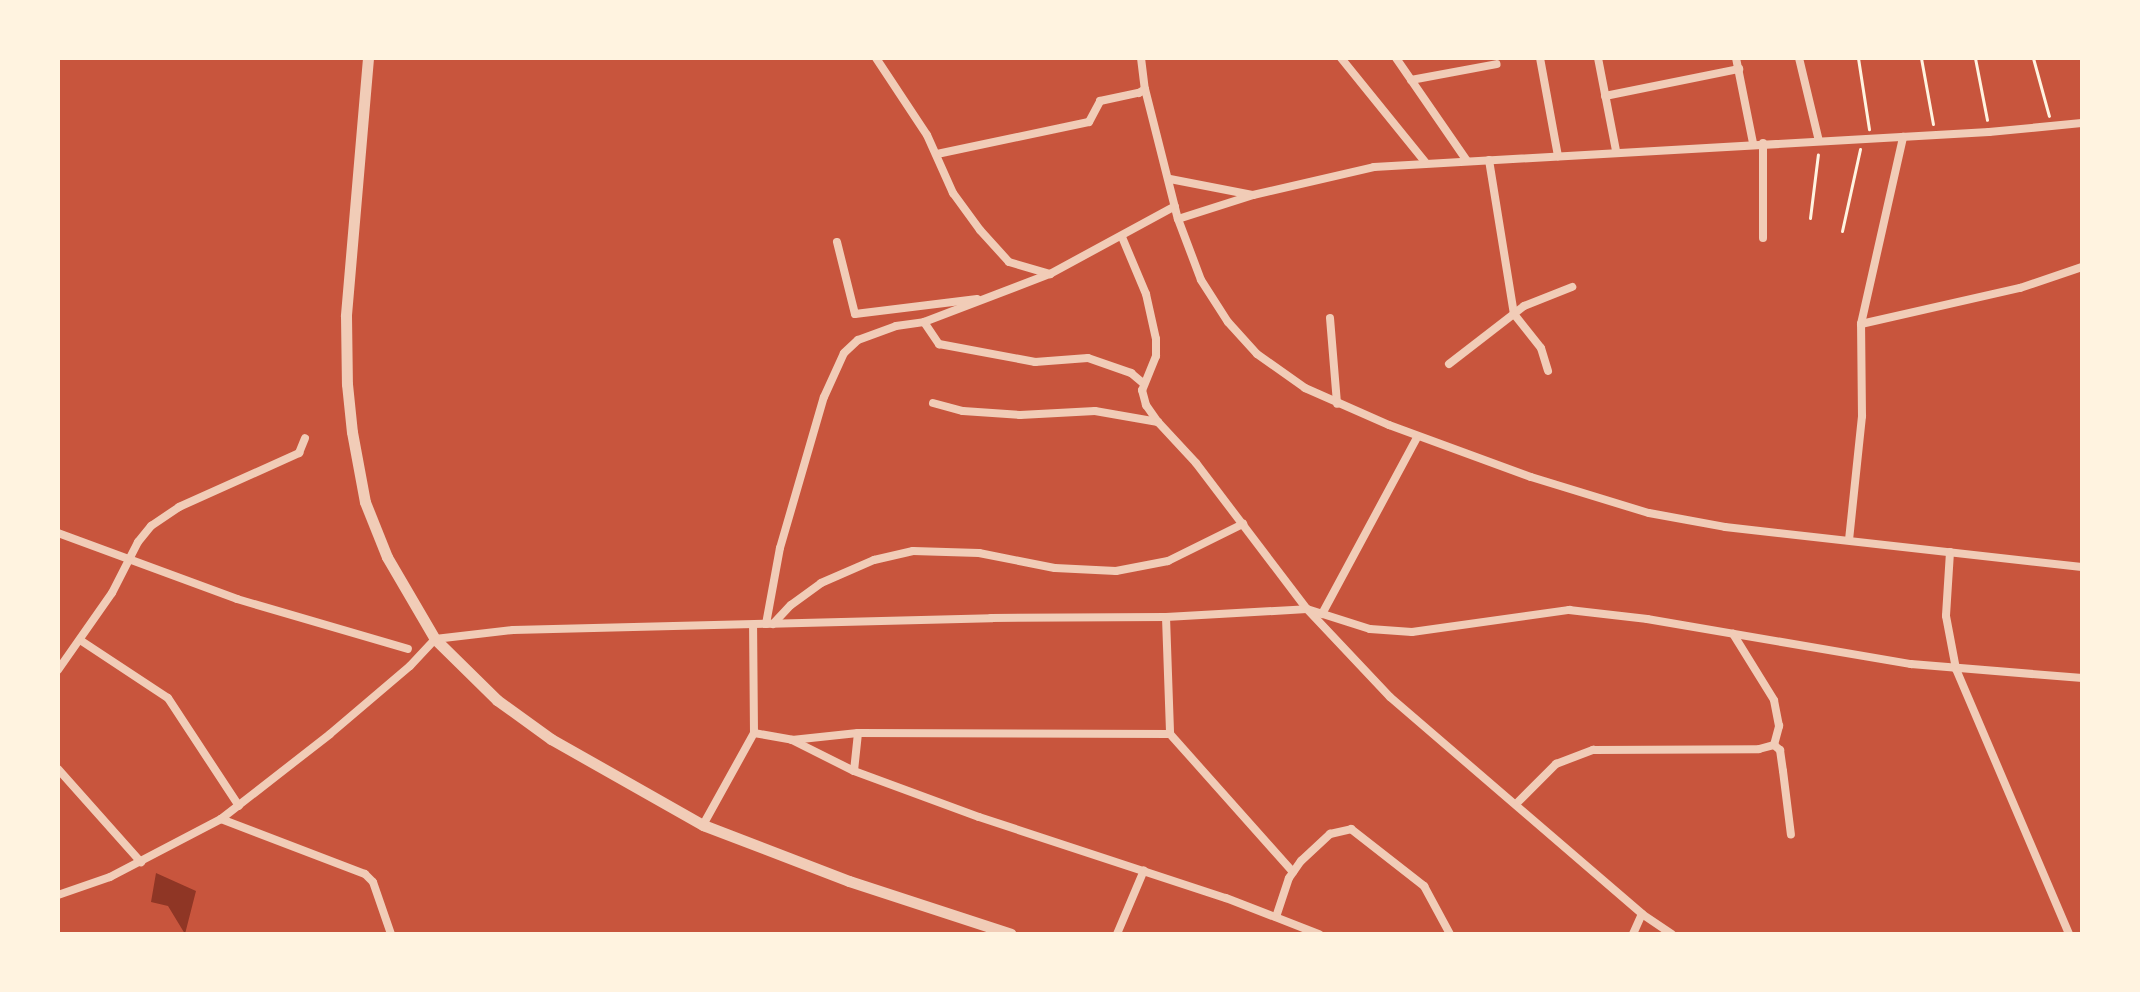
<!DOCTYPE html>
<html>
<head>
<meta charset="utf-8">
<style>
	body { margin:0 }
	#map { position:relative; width:2140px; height:992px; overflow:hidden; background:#c8553d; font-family:"Exo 2",sans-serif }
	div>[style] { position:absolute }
	.water>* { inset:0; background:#8f3625 }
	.path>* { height:3px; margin:-1.5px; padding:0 1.5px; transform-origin:1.5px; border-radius:1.5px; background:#fff3e0 }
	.minor>* { height:8px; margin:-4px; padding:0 4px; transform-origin:4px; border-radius:4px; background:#f1ccb7 }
	.tertiary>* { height:11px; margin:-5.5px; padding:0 5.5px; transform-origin:5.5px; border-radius:5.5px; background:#f1ccb7 }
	span { translate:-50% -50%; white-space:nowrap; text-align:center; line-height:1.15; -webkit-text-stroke:7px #fff3e0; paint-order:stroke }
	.frame { position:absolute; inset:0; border:60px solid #fff3e0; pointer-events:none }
</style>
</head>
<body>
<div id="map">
	<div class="water">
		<div style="clip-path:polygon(156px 873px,196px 891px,185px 934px,168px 906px,151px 902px)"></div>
	</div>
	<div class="path">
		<div style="left:1858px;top:58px;width:72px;rotate:81.2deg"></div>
		<div style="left:1921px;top:58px;width:67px;rotate:79.7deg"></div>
		<div style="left:1975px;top:58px;width:63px;rotate:79deg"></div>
		<div style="left:2033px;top:58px;width:60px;rotate:74.6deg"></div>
		<div style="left:1810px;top:218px;width:64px;rotate:-82.9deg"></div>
		<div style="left:1842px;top:231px;width:84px;rotate:-77.6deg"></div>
	</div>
	<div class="minor">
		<div style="left:876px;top:58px;width:92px;rotate:56.5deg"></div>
		<div style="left:927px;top:135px;width:64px;rotate:65.9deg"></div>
		<div style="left:953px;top:193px;width:46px;rotate:53.9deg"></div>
		<div style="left:980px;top:230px;width:43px;rotate:47.8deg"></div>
		<div style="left:1009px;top:262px;width:43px;rotate:16.3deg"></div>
		<div style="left:1050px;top:274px;width:142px;rotate:-28.5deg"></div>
		<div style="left:1141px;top:58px;width:31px;rotate:83deg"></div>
		<div style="left:1145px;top:89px;width:134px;rotate:75.8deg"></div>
		<div style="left:1178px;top:219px;width:65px;rotate:69.3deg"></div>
		<div style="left:1201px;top:280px;width:50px;rotate:57.3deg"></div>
		<div style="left:1228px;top:322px;width:43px;rotate:47.8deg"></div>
		<div style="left:1257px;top:354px;width:59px;rotate:35.3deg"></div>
		<div style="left:1305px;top:388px;width:92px;rotate:23.8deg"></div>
		<div style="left:1389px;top:425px;width:151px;rotate:20.1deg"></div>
		<div style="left:1531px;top:477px;width:123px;rotate:17deg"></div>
		<div style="left:1649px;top:513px;width:77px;rotate:10.4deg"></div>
		<div style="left:1725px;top:527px;width:359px;rotate:6.4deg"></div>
		<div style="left:1341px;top:58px;width:135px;rotate:51deg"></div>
		<div style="left:1396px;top:58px;width:125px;rotate:55.4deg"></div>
		<div style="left:1540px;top:58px;width:100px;rotate:79.6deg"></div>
		<div style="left:1598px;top:58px;width:95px;rotate:79deg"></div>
		<div style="left:1736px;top:58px;width:87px;rotate:78.7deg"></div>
		<div style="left:1799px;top:58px;width:85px;rotate:76.5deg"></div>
		<div style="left:1411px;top:80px;width:87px;rotate:-10.5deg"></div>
		<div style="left:1605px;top:96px;width:137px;rotate:-11.4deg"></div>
		<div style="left:1763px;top:143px;width:95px;rotate:90deg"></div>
		<div style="left:937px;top:154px;width:155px;rotate:-11.9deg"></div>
		<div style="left:1089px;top:122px;width:24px;rotate:-62deg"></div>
		<div style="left:1100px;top:101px;width:40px;rotate:-12deg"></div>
		<div style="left:1139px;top:93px;width:7px;rotate:-34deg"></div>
		<div style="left:1489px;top:160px;width:156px;rotate:80.8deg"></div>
		<div style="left:1514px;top:314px;width:43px;rotate:51.5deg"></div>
		<div style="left:1541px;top:348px;width:24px;rotate:73deg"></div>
		<div style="left:1170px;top:179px;width:84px;rotate:11deg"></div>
		<div style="left:1178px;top:219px;width:79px;rotate:-17.7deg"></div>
		<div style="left:1253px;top:195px;width:124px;rotate:-13deg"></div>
		<div style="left:1374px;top:167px;width:616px;rotate:-3.26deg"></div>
		<div style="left:1989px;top:132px;width:93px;rotate:-5.5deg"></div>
		<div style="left:1122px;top:237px;width:62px;rotate:67.2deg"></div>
		<div style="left:1146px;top:294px;width:46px;rotate:77.5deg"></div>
		<div style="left:1156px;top:339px;width:17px;rotate:90deg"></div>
		<div style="left:1156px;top:356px;width:37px;rotate:112deg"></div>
		<div style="left:1142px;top:390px;width:16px;rotate:75deg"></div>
		<div style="left:1146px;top:405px;width:21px;rotate:55deg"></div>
		<div style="left:1158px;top:422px;width:56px;rotate:47.2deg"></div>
		<div style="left:1196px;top:463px;width:183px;rotate:52.8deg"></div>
		<div style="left:1307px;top:609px;width:121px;rotate:46.7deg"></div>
		<div style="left:1390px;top:697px;width:333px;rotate:40.7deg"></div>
		<div style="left:1642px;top:914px;width:36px;rotate:34deg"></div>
		<div style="left:837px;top:242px;width:74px;rotate:76deg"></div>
		<div style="left:855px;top:314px;width:123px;rotate:-7deg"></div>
		<div style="left:1330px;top:318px;width:86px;rotate:85.3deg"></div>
		<div style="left:924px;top:322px;width:27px;rotate:56deg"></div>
		<div style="left:939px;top:344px;width:98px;rotate:10.6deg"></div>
		<div style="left:1035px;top:362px;width:53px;rotate:-4.3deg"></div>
		<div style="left:1088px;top:358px;width:46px;rotate:19.2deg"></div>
		<div style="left:1131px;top:373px;width:16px;rotate:40deg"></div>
		<div style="left:1861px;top:324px;width:163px;rotate:-12.8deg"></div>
		<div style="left:2020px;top:288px;width:65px;rotate:-18.7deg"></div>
		<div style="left:1449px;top:364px;width:95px;rotate:-37.7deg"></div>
		<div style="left:1524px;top:306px;width:52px;rotate:-21.6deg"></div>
		<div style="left:933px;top:403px;width:31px;rotate:15deg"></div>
		<div style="left:963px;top:411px;width:57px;rotate:4deg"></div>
		<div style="left:1020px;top:415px;width:75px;rotate:-3.1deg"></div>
		<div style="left:1095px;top:411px;width:64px;rotate:9.9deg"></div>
		<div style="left:58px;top:533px;width:191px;rotate:20.2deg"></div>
		<div style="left:237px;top:599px;width:178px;rotate:16.3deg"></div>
		<div style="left:1849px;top:540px;width:125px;rotate:-84deg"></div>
		<div style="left:1862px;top:416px;width:92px;rotate:-90.6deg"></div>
		<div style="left:1861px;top:324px;width:192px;rotate:-77.3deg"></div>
		<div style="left:1950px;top:552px;width:64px;rotate:93.6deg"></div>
		<div style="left:1946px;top:616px;width:54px;rotate:79.3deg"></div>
		<div style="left:1956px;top:669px;width:288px;rotate:66.9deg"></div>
		<div style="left:1322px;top:614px;width:202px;rotate:-61.7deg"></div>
		<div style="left:1166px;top:617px;width:117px;rotate:88deg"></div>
		<div style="left:1170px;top:734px;width:185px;rotate:48.3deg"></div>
		<div style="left:766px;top:624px;width:77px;rotate:-79.6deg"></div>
		<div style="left:780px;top:548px;width:157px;rotate:-73.8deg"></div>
		<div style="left:824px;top:397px;width:48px;rotate:-65.6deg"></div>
		<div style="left:844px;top:353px;width:19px;rotate:-43deg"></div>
		<div style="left:858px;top:340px;width:40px;rotate:-20.2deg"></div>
		<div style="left:896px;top:326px;width:28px;rotate:-8deg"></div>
		<div style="left:924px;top:322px;width:135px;rotate:-20.9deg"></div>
		<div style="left:773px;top:624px;width:26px;rotate:-47deg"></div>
		<div style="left:791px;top:605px;width:37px;rotate:-36deg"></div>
		<div style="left:821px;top:583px;width:58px;rotate:-23.5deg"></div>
		<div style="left:874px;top:560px;width:40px;rotate:-13deg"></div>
		<div style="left:913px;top:551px;width:66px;rotate:1.7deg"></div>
		<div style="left:979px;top:553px;width:77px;rotate:11.2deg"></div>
		<div style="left:1055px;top:568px;width:61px;rotate:2.8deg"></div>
		<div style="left:1116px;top:571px;width:53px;rotate:-10.9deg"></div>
		<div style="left:1168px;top:561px;width:84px;rotate:-26.3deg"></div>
		<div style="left:80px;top:640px;width:105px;rotate:33.4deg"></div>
		<div style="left:168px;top:698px;width:129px;rotate:56.7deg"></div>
		<div style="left:58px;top:670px;width:94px;rotate:-55deg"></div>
		<div style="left:112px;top:593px;width:57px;rotate:-63deg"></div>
		<div style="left:138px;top:542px;width:21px;rotate:-51deg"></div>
		<div style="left:151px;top:526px;width:34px;rotate:-34deg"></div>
		<div style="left:179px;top:507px;width:132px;rotate:-24.2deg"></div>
		<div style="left:299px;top:453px;width:16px;rotate:-68deg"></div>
		<div style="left:754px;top:733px;width:39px;rotate:10deg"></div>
		<div style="left:792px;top:740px;width:69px;rotate:26.6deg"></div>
		<div style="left:854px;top:771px;width:133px;rotate:20.2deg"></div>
		<div style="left:979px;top:817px;width:260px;rotate:18.2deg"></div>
		<div style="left:1226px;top:898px;width:100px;rotate:21.2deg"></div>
		<div style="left:792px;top:740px;width:66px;rotate:-6.1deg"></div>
		<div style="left:858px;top:733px;width:312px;rotate:0.2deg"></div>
		<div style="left:1774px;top:745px;width:8px;rotate:40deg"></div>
		<div style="left:1780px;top:750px;width:21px;rotate:82deg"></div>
		<div style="left:1783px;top:771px;width:64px;rotate:82.9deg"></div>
		<div style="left:58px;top:769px;width:125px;rotate:48.3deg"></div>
		<div style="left:854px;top:771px;width:38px;rotate:-84deg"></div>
		<div style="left:1516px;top:804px;width:57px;rotate:-45deg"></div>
		<div style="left:1556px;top:764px;width:40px;rotate:-21deg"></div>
		<div style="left:1593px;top:750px;width:166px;rotate:-0.3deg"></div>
		<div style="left:1759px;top:749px;width:16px;rotate:-15deg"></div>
		<div style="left:1774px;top:745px;width:20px;rotate:-75deg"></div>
		<div style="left:1779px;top:726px;width:26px;rotate:-101deg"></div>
		<div style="left:1774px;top:700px;width:78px;rotate:-121.8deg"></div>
		<div style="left:221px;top:819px;width:154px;rotate:20.9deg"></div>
		<div style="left:365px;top:874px;width:11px;rotate:45deg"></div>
		<div style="left:373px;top:882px;width:55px;rotate:70.9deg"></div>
		<div style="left:703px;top:825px;width:105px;rotate:-61deg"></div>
		<div style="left:754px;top:733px;width:108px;rotate:-90.5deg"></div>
		<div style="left:58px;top:895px;width:55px;rotate:-19.1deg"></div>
		<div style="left:110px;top:877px;width:125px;rotate:-27.6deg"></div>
		<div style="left:221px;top:819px;width:138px;rotate:-37.9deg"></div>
		<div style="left:330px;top:734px;width:105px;rotate:-40.4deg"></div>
		<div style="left:410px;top:666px;width:37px;rotate:-47deg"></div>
		<div style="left:435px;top:639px;width:79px;rotate:-6.6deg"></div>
		<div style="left:513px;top:630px;width:478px;rotate:-1.4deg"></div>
		<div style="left:991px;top:618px;width:175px;rotate:-0.3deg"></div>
		<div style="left:1166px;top:617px;width:141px;rotate:-3.2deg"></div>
		<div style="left:1307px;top:609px;width:66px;rotate:17.6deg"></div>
		<div style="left:1370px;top:629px;width:42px;rotate:4.1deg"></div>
		<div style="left:1412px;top:632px;width:159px;rotate:-8deg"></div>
		<div style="left:1569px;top:610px;width:79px;rotate:6.6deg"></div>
		<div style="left:1647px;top:619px;width:268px;rotate:9.7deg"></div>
		<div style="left:1911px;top:664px;width:172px;rotate:4.7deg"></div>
		<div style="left:1276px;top:917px;width:41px;rotate:-71.6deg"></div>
		<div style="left:1289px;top:878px;width:21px;rotate:-55deg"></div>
		<div style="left:1301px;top:861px;width:40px;rotate:-43deg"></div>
		<div style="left:1330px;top:834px;width:22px;rotate:-13deg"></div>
		<div style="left:1351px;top:829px;width:93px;rotate:38deg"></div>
		<div style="left:1424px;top:886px;width:55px;rotate:61.6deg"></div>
		<div style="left:1117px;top:934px;width:69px;rotate:-67.1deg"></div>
		<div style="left:1633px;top:934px;width:22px;rotate:-66deg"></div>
	</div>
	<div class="tertiary">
		<div style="left:368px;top:58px;width:259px;rotate:94.9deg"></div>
		<div style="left:346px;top:316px;width:68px;rotate:89.2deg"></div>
		<div style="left:347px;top:384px;width:48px;rotate:84.1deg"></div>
		<div style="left:352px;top:432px;width:71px;rotate:79.5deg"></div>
		<div style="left:365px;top:502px;width:59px;rotate:68.2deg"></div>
		<div style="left:387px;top:557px;width:95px;rotate:59.7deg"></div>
		<div style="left:435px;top:639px;width:87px;rotate:44.5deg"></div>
		<div style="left:497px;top:700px;width:67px;rotate:35.8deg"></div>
		<div style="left:551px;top:739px;width:175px;rotate:29.5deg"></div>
		<div style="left:703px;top:825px;width:156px;rotate:21deg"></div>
		<div style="left:849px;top:881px;width:170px;rotate:18.1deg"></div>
	</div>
	<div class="frame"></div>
</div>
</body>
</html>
